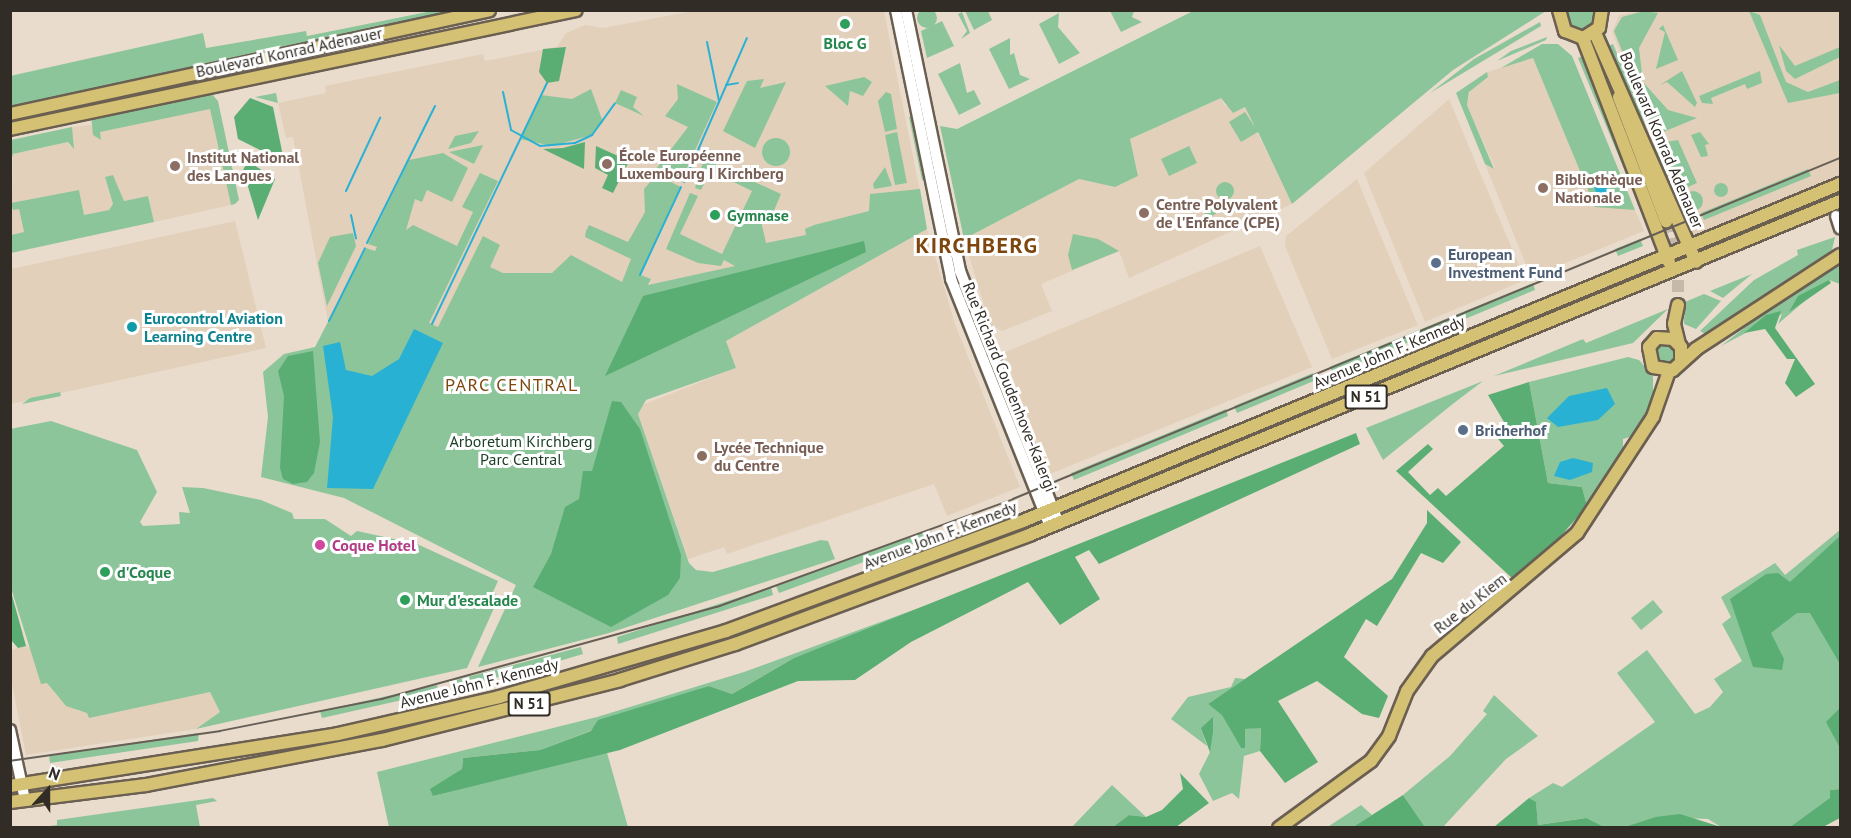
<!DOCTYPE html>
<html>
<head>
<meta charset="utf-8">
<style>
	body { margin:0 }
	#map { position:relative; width:1851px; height:838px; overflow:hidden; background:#e9dccc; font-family:"PT Sans",sans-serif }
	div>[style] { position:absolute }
	.built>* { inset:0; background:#e2d0ba }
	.green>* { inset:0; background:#8dc59b }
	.round { border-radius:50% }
	.forest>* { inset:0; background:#5aae74 }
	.water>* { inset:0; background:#29b1d4 }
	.stream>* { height:2px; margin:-1px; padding:0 1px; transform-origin:1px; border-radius:1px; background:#29b1d4 }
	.major-tunnel>* { height:12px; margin-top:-6px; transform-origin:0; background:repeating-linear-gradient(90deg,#c4b9ab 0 12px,transparent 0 18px) }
	.roads { filter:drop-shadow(2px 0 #6a5f51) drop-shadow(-2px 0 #6a5f51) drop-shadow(0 2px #6a5f51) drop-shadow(0 -2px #6a5f51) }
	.minor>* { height:10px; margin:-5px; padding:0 5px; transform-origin:5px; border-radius:5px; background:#fff }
	.major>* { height:12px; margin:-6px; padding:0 6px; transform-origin:6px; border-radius:6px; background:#d4c174 }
	.tram>* { height:1.5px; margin:-0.75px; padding:0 0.75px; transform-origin:0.75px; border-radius:0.75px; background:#675f56 }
	.dots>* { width:16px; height:16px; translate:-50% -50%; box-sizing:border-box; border:3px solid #fff; border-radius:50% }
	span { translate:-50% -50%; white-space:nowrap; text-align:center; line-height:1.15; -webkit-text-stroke:6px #fff; paint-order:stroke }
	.shield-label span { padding:2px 4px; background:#fff; border:2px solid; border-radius:4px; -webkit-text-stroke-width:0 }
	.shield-label { font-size:15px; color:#312c26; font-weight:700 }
	.leisure-label { font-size:16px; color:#27864d; font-weight:700 }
	.left { translate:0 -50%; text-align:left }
	.street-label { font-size:16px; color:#312c26 }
	.education-label { font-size:16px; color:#785e54; font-weight:700 }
	.service-label { font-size:16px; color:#4e5e75; font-weight:700 }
	.culture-label { font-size:16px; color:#0d838f; font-weight:700 }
	.park-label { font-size:16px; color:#1b3e26 }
	.hotel-label { font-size:16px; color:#b23c85; font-weight:700 }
	.neighbourhood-label { font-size:18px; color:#7d460d; letter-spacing:1.5px }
	.district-label { font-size:22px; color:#7d460d; font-weight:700; letter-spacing:1.5px }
	.frame { position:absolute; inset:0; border:12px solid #312c26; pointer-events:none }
	.north { position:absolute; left:18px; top:760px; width:60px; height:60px; -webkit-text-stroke:4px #fff; paint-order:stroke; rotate:21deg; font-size:16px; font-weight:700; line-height:24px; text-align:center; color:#312c26 }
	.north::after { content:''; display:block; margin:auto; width:21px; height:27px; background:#312c26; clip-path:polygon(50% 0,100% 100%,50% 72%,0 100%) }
</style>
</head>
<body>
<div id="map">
	<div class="built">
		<div style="clip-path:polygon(693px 11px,884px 11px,926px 222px,650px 286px,650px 279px,628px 269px,623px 283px,448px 332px,355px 298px,328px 322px,293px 137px,286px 138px,278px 103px,326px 93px,325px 86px,483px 54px,485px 61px,557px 47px,566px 33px,585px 25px,603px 28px)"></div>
		<div style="clip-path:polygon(1641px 11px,1840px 11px,1840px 184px,1689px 246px,1678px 219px,1687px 215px,1612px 32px,1619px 15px)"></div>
		<div style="clip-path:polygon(1533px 58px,1611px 206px,1635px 210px,1644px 231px,1531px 277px,1485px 164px,1495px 168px,1467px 105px,1471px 88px,1488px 78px,1487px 72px)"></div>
		<div style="clip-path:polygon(1221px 98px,1225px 106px,1245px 107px,1292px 204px,1129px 278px,1119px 251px,1041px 284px,1052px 311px,1002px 331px,990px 325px,964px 239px,1079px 179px,1115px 187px,1138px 176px,1130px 139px)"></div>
		<div style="clip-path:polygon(1449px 99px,1525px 280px,1425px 322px,1364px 173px)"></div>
		<div style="clip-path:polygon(210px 108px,231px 205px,154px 222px,148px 196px,124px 201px,113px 175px,105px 177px,113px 204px,109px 210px,84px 216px,79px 190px,19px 209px,24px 232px,11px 235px,13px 154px,69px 142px,70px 149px,72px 127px,91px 125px,101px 139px,99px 132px)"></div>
		<div style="clip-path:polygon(1357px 179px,1418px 325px,1332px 359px,1285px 246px,1286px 236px)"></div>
		<div style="clip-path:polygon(235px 221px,266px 348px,11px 404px,11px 269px)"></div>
		<div style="clip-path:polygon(927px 229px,955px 324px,1020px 487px,947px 516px,934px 484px,727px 554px,724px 547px,688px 559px,638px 414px,642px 405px,736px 368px,726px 341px)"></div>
		<div style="clip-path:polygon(1260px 246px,1312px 367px,1050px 474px,1003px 353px)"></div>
		<div style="clip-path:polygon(26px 646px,34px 650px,56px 695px,79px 711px,210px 692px,220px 712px,196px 729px,26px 755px,11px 679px,10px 650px)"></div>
	</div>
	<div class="green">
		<div class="round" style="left:917px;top:8px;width:20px;height:20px"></div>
		<div style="clip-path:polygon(1195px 10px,1546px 10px,1546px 11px,1453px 70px,1292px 204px,1258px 132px,1241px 142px,1229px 122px,1245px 112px,1255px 127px,1245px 107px,1233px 113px,1221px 98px,1130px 139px,1138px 176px,1115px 187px,1079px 179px,964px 239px,940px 126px,957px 129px)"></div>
		<div style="clip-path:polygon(432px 11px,449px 11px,11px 109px,10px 76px,203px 33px,206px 48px,306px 31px,307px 36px)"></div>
		<div style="clip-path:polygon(965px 11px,988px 11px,992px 20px,974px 30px)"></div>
		<div style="clip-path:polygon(1110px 11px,1134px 11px,1132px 17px,1142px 22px,1121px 32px)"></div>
		<div style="clip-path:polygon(1566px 11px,1596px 11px,1597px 18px,1585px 31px,1576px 31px,1569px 26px)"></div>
		<div style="clip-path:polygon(1644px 11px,1658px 13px,1639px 48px,1643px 82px,1668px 110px,1697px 118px,1656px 135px,1614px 31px,1622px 17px)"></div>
		<div style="clip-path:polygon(1749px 11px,1760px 15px,1786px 82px,1808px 92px,1840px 80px,1840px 93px,1788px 103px)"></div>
		<div style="clip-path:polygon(962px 12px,970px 33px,961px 39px,967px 31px,958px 14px)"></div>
		<div style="clip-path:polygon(1059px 13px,1058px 27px,1080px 53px,1059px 64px,1039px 24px)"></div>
		<div style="clip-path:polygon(942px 21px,954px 46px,927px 58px,921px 31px)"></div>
		<div style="clip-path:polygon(1540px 22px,1541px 26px,1430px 93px,1474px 59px)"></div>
		<div style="clip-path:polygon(1663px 25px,1678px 60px,1656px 69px,1665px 32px,1659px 29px)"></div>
		<div style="clip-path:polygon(1547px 37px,1546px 40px,1497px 61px,1511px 51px)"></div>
		<div style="clip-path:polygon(1010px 38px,1010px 55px,1014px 53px,1020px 75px,1030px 79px,1009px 89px,989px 49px)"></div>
		<div style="clip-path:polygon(1542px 44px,1558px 44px,1572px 56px,1635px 210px,1595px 207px,1533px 58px,1501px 68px)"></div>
		<div style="clip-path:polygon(1613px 44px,1650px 133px,1626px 91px,1608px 46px)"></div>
		<div style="clip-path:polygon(1779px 45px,1795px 66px,1840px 47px,1840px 57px,1795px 79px,1786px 71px)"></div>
		<div style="clip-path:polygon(1583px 56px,1650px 226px,1648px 227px,1578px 58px)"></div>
		<div style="clip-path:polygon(960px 63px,967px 93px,974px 90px,981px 104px,959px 115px,938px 74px)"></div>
		<div style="clip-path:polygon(1682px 71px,1697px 103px,1695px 107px,1667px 82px,1660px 85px)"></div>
		<div style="clip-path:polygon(1760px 71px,1762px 83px,1747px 89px,1745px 84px,1711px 98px,1713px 104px,1702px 103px,1699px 96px)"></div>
		<div style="clip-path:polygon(1487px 72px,1488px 77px,1469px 92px,1467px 105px,1494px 169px,1485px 164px,1456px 93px)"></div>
		<div style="clip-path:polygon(864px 77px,872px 82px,863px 96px,850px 91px,848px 106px,825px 86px)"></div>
		<div style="clip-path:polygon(764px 79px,760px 88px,786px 82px,755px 148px,723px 131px,747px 81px)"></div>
		<div style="clip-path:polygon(677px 84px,717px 102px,681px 181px,656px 169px,688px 127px,665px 116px,678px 99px)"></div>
		<div style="clip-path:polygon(591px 89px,603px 122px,592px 135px,552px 146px,520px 139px,541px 95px,572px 99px)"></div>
		<div style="clip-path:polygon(621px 90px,637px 97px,633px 107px,644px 116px,615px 103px)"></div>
		<div style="clip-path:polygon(210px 92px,218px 101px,239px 200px,235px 204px,231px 205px,210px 109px,100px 132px,101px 140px,93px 135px,91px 116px)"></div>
		<div style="clip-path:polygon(886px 92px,891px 94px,897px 129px,885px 132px,878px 101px)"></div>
		<div style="clip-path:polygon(276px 93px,278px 103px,255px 97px)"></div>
		<div style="clip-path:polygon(909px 117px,912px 117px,925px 180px,922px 180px)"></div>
		<div style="clip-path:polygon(72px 127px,74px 149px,68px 142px,13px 154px,11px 162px,11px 140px)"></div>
		<div style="clip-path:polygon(479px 131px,471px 143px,448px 149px,455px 136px)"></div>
		<div style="clip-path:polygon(897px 132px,907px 183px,895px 185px,885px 135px)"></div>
		<div style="clip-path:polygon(1700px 132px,1709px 144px,1705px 145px,1708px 156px,1701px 157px,1691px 135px)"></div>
		<div class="round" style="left:762px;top:138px;width:28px;height:28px"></div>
		<div style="clip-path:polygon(1678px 140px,1697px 183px,1679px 191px,1659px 143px)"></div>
		<div style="clip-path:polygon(483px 145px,474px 164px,449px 152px)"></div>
		<div style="clip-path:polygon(1655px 145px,1683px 213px,1653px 146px)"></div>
		<div style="clip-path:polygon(1189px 146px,1197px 163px,1169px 176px,1161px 159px)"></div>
		<div style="clip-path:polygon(443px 153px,468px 168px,452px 202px,427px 190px,422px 202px,415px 199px,406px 230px,413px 225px,457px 246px,473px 212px,462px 207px,480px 173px,498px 181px,429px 323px,438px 327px,483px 236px,500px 245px,490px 267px,503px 273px,552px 273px,571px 255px,622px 282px,631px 259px,585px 237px,586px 231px,589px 225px,628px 242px,645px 212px,644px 189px,656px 175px,681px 187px,641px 275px,651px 279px,648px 285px,735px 266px,724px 260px,721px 266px,698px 263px,666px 249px,690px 193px,698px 196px,680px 234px,722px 254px,752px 191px,711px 171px,701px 190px,695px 188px,704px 159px,781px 194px,770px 220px,761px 221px,766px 243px,806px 235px,805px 229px,814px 225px,869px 211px,870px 194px,920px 189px,927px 229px,726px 341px,736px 368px,646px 400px,638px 414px,689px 563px,696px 570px,713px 572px,821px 540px,828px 541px,835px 559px,609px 633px,478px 667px,516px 585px,344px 498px,261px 477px,268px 417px,263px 372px,284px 354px,315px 347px,366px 248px,375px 251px,377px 247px,368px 244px,409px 160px)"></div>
		<div style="clip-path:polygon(885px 167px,892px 186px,874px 189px,873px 184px)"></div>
		<div style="clip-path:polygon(1808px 169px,1811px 176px,1704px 220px,1701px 213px)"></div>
		<div style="clip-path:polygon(113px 175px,124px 201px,148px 196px,154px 222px,11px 253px,11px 235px,24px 232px,19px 209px,13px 210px,11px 203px,79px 190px,84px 215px,109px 210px,113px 204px,105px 177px)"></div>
		<div class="round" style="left:1216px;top:182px;width:18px;height:18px"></div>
		<div class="round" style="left:1714px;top:183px;width:14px;height:14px"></div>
		<div class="round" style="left:1683px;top:191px;width:20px;height:20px"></div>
		<div class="round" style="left:1202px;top:200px;width:16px;height:16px"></div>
		<div style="clip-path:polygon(353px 233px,356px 246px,327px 306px,318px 263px,330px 237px)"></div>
		<div style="clip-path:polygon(1073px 234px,1098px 239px,1119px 251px,1072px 270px,1068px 255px)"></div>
		<div style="clip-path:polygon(1835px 237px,1832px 250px,1719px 329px,1707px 335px,1700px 331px,1754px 280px,1798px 255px,1797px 250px)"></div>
		<div style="clip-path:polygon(1640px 239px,1643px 246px,1618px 256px,1615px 249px)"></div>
		<div style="clip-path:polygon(1840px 264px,1840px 284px,1829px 280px,1778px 324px,1782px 314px,1721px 346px,1778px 302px)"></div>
		<div style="clip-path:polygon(1752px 274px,1723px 298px,1710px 291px)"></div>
		<div style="clip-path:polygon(1533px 283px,1535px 290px,1334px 373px,1329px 367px)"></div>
		<div style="clip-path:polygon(1704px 294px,1721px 301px,1696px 329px,1684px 324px,1685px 302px)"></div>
		<div style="clip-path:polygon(1668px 309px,1633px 343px,1494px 376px,1583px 339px,1586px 343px)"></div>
		<div style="clip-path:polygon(1665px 340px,1678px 349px,1674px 364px,1658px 365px,1654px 346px)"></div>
		<div style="clip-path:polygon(1628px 357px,1639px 360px,1653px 376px,1653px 400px,1633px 436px,1623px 439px,1623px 449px,1587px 506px,1582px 487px,1548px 483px,1529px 382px)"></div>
		<div style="clip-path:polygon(1313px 373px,1316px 380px,1237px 413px,1234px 406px)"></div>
		<div style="clip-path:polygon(1483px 381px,1454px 403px,1383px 460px,1366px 428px)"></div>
		<div style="clip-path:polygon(60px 392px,61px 396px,22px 404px,30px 398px)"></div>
		<div style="clip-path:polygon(1226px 409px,1228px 416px,1074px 480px,1071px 473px)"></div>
		<div style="clip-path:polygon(51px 421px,137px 450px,157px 492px,140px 522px,143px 526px,180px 524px,179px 512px,190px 513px,182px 487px,203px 488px,261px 500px,292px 513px,294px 519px,325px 519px,351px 536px,357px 531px,417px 544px,498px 581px,493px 592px,499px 597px,467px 668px,196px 729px,220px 712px,210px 692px,89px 718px,87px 713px,66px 706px,47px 683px,41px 684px,11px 588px,10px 429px)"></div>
		<div style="clip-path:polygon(1840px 530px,1840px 789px,1830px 790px,1831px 798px,1790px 827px,1721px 827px,1708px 819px,1655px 817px,1624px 827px,1604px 828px,1585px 818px,1538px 825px,1536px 803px,1529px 798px,1553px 783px,1562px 787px,1655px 722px,1617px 673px,1647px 650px,1695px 714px,1710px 707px,1723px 692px,1714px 679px,1742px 661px,1722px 624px,1731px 617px,1721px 597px,1775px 563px,1785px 575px)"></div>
		<div style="clip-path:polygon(927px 531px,929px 538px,779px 593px,776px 586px)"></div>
		<div style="clip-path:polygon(1044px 562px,794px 658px,732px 694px,709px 686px,540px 750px,463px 758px,462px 769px,433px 796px,606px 749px,628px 827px,389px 827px,377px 772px,597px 717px,744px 672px)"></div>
		<div style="clip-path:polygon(771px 587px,773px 595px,618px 644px,617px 637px)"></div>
		<div style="clip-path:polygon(1653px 600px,1663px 612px,1641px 630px,1631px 618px)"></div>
		<div style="clip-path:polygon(581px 647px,583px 654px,549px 664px,459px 687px,456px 680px)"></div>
		<div style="clip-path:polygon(1235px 678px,1245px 679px,1208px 704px,1222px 714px,1241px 748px,1245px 748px,1245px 729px,1261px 727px,1260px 751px,1244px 756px,1239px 799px,1232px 793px,1213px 801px,1199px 774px,1210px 752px,1201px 728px,1207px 746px,1171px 719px,1188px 697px,1231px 687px)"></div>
		<div style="clip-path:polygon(437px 685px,438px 692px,322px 718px,320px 711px)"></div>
		<div style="clip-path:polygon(1494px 695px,1538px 736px,1506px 759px,1443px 827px,1425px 827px,1403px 795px,1450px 756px,1487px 714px,1483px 711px)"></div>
		<div style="clip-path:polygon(199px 733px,198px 741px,50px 763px,49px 755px)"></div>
		<div style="clip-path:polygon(1112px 785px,1146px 817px,1129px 815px,1113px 827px,1071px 828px)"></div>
		<div style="clip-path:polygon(213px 798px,217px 801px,196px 805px,200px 827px,43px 827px,57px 825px,57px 820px)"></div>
		<div style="clip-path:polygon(1361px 805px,1372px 815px,1353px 827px,1326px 828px)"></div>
	</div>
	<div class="forest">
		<div style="clip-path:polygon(566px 47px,559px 81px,547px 83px,539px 72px,543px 49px)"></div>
		<div style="clip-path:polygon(250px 98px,273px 107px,283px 156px,276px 158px,238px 139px,234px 117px)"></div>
		<div style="clip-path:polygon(585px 142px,584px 169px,543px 149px,563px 148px)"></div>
		<div style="clip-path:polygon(596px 146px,629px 161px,613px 193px,602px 188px,608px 175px,595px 168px)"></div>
		<div style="clip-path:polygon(248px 161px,275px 179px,258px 220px,243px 170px)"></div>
		<div style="clip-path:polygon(864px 241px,866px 252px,605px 376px,643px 296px)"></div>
		<div style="clip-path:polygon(1829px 280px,1831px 283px,1789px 312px,1798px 296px)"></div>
		<div style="clip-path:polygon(1781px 311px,1775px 328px,1815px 384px,1796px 397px,1785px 383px,1795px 359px,1787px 359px,1765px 329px,1744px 333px,1766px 315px)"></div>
		<div style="clip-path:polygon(313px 351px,320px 442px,314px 473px,307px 482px,293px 484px,283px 479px,280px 468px,284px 396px,278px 371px,288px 356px)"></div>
		<div style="clip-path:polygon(1529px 382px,1548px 483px,1582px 487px,1587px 506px,1547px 552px,1513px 579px,1396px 471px,1428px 444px,1433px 449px,1408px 472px,1430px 495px,1438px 488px,1446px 496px,1504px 446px,1493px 433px,1504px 422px,1488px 395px)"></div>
		<div style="clip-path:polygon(612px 401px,621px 402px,640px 429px,681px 555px,680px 578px,668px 595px,611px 627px,533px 587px,551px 554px,565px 507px,579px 499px,583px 471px,592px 471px)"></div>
		<div style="clip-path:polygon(1356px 433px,1360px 444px,1099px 564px,1089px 550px,1075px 557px,1100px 599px,1060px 625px,1028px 582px,911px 642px,855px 680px,798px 681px,620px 750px,433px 796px,430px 789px,462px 769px,463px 758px,540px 750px,591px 731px,598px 720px,709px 686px,732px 694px,794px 658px)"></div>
		<div style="clip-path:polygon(1427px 510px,1461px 542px,1443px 563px,1421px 553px,1377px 626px,1366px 619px,1344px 657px,1388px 696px,1379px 718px,1362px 714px,1317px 681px,1278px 701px,1318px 762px,1285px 783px,1260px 751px,1261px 728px,1245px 729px,1245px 748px,1241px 748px,1222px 715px,1208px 704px,1392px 579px,1427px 523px)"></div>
		<div style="clip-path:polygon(1840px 536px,1840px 664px,1810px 613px,1797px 613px,1771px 633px,1784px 659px,1782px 670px,1753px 667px,1730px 599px,1766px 574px,1778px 573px,1790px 582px)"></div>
		<div style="clip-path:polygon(10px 588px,26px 646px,18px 648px,11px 640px)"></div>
		<div style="clip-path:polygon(1840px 708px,1840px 748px,1826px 722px)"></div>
		<div style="clip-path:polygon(1213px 717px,1213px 732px,1210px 752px,1201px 728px)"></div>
		<div style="clip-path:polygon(1180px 773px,1209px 803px,1176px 827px,1113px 827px,1129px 815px,1146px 817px,1162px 810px,1183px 789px)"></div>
		<div style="clip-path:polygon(1840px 789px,1840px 818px,1823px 827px,1790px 827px,1830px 798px,1830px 790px)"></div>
		<div style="clip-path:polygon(1403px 795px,1425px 827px,1353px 827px,1372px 815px)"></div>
		<div style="clip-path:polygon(1529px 798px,1536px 802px,1538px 825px,1586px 818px,1604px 827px,1494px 827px)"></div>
		<div style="clip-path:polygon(1680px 814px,1721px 827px,1624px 827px,1655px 817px)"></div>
	</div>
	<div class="water">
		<div style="clip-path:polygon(1590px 173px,1607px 185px,1608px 204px,1598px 199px)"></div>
		<div style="clip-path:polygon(414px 329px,443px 343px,373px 489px,327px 488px,333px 417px,323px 346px,340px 342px,346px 370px,372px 376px,399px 359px)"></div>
		<div style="clip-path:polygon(1607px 388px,1615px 404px,1598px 420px,1558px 427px,1547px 418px,1569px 396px)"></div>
		<div style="clip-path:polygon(1573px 458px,1593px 463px,1592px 472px,1570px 480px,1554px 476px,1560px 462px)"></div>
	</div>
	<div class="stream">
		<div style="left:707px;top:42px;width:60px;rotate:78.5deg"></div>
		<div style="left:726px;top:85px;width:12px;rotate:-9deg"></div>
		<div style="left:503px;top:92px;width:39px;rotate:78deg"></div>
		<div style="left:511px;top:130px;width:33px;rotate:29deg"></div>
		<div style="left:540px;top:146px;width:35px;rotate:-5deg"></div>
		<div style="left:575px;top:143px;width:19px;rotate:-25deg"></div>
		<div style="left:592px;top:135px;width:39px;rotate:-54deg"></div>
		<div style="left:684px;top:182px;width:157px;rotate:-66.4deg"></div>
		<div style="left:346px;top:191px;width:81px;rotate:-65deg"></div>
		<div style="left:351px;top:215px;width:24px;rotate:78deg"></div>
		<div style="left:367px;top:243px;width:153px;rotate:-63.6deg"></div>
		<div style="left:640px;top:275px;width:97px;rotate:-65deg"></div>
		<div style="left:329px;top:321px;width:81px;rotate:-63.7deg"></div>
		<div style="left:432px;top:324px;width:267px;rotate:-64.5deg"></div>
	</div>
	<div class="major-tunnel">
		<div style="left:1666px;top:221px;width:43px;rotate:73.7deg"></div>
		<div style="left:1678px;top:262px;width:43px;rotate:90deg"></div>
	</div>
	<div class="roads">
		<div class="minor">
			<div style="left:896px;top:10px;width:275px;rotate:78.4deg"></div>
			<div style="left:951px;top:279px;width:267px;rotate:68.2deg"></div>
			<div style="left:906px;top:10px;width:267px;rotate:78.3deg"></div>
			<div style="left:960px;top:271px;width:271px;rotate:68.6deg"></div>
			<div style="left:1836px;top:216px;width:13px;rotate:72deg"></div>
			<div style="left:10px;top:730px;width:72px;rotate:77.9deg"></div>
		</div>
		<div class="major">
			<div style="left:1559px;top:10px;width:22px;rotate:74deg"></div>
			<div style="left:1565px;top:31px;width:19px;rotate:21deg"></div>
			<div style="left:1583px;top:38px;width:19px;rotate:-32deg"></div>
			<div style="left:1599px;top:28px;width:18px;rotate:-81deg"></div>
			<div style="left:1595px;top:33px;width:250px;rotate:66.2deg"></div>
			<div style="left:1583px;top:38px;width:240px;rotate:69deg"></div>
			<div style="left:1619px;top:97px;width:133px;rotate:69.2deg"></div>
			<div style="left:10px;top:114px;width:490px;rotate:-12.2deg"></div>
			<div style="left:10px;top:129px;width:578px;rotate:-11.87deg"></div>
			<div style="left:1678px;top:305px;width:19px;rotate:102deg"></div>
			<div style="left:1674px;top:324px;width:21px;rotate:76deg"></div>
			<div style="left:1681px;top:361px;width:14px;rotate:-90deg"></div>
			<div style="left:1681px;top:347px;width:11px;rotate:-135deg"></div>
			<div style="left:1673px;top:339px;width:16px;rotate:-176deg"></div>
			<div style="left:1657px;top:338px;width:12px;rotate:132deg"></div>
			<div style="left:1649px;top:347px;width:20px;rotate:79deg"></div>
			<div style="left:1653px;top:367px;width:20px;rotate:9deg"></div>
			<div style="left:1673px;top:370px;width:31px;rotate:-42deg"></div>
			<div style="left:1696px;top:349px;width:172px;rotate:-33.1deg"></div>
			<div style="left:10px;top:786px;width:332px;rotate:-9deg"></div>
			<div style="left:338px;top:734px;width:165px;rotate:-12.9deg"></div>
			<div style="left:499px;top:697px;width:236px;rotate:-16.2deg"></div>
			<div style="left:726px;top:631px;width:317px;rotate:-20.3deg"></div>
			<div style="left:1023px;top:521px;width:884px;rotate:-22.42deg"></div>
			<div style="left:10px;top:802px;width:137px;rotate:-7.1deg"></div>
			<div style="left:146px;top:785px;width:240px;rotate:-10.8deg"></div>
			<div style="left:382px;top:740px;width:245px;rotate:-14.1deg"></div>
			<div style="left:620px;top:680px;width:121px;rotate:-17.4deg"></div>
			<div style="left:735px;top:644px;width:314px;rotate:-20.3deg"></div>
			<div style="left:1029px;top:535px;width:877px;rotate:-22.38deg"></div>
			<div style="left:1279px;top:828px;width:114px;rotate:-36.1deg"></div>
			<div style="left:1371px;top:761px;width:31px;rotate:-54deg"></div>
			<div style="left:1389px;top:736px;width:48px;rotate:-68.2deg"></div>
			<div style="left:1407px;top:691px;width:43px;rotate:-54.5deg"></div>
			<div style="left:1432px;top:656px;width:190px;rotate:-40.3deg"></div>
			<div style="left:1577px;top:533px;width:139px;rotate:-56.8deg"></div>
			<div style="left:1653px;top:417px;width:49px;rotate:-70.8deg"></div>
		</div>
	</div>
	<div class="tram">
		<div style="left:10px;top:761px;width:212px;rotate:-8.1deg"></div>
		<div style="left:220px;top:731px;width:165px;rotate:-11.2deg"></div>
		<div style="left:382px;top:699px;width:347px;rotate:-15.4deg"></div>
		<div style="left:717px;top:607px;width:315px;rotate:-20deg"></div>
		<div style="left:1013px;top:499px;width:895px;rotate:-22.41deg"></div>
	</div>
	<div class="dots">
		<div style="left:845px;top:24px;background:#2e9e5b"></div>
		<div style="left:607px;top:164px;background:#8d6e63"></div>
		<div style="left:175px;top:166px;background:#8d6e63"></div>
		<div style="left:1543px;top:188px;background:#8d6e63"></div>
		<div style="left:1144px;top:213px;background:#8d6e63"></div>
		<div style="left:715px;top:215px;background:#2e9e5b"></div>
		<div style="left:1436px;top:263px;background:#5c6f8a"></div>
		<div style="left:132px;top:327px;background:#0f9aa8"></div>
		<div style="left:1463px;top:430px;background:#5c6f8a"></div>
		<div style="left:702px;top:456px;background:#8d6e63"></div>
		<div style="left:320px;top:545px;background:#d1479c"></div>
		<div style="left:105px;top:572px;background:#2e9e5b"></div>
		<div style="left:405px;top:600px;background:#2e9e5b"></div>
	</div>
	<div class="shield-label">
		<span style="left:1366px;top:397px">N 51</span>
		<span style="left:529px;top:704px">N 51</span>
	</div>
	<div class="leisure-label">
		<span style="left:845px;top:43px">Bloc G</span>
		<span class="left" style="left:727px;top:215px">Gymnase</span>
		<span class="left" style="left:117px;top:572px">d'Coque</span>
		<span class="left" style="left:417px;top:600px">Mur d'escalade</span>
	</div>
	<div class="street-label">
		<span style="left:289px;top:52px;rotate:-12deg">Boulevard Konrad Adenauer</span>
		<span style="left:1662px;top:140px;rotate:67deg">Boulevard Konrad Adenauer</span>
		<span style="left:1389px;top:352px;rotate:-23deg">Avenue John F. Kennedy</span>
		<span style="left:1010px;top:387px;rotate:68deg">Rue Richard Coudenhove-Kalergi</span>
		<span style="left:940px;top:535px;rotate:-21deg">Avenue John F. Kennedy</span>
		<span style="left:1470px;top:603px;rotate:-38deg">Rue du Kiem</span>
		<span style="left:479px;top:683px;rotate:-14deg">Avenue John F. Kennedy</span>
	</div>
	<div class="education-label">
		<span class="left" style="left:619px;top:164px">École Européenne<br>Luxembourg I Kirchberg</span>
		<span class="left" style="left:187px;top:166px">Institut National<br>des Langues</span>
		<span class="left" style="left:1555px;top:188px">Bibliothèque<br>Nationale</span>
		<span class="left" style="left:1156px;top:213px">Centre Polyvalent<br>de l'Enfance (CPE)</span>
		<span class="left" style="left:714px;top:456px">Lycée Technique<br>du Centre</span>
	</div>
	<div class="service-label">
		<span class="left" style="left:1448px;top:263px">European<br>Investment Fund</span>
		<span class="left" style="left:1475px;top:430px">Bricherhof</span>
	</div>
	<div class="culture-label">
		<span class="left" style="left:144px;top:327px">Eurocontrol Aviation<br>Learning Centre</span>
	</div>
	<div class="park-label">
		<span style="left:521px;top:450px">Arboretum Kirchberg<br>Parc Central</span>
	</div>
	<div class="hotel-label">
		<span class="left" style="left:332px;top:545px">Coque Hotel</span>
	</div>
	<div class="neighbourhood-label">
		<span style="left:512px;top:385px">PARC CENTRAL</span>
	</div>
	<div class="district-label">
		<span style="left:977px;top:246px">KIRCHBERG</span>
	</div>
	<div class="frame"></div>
	<div class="north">N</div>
</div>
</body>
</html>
